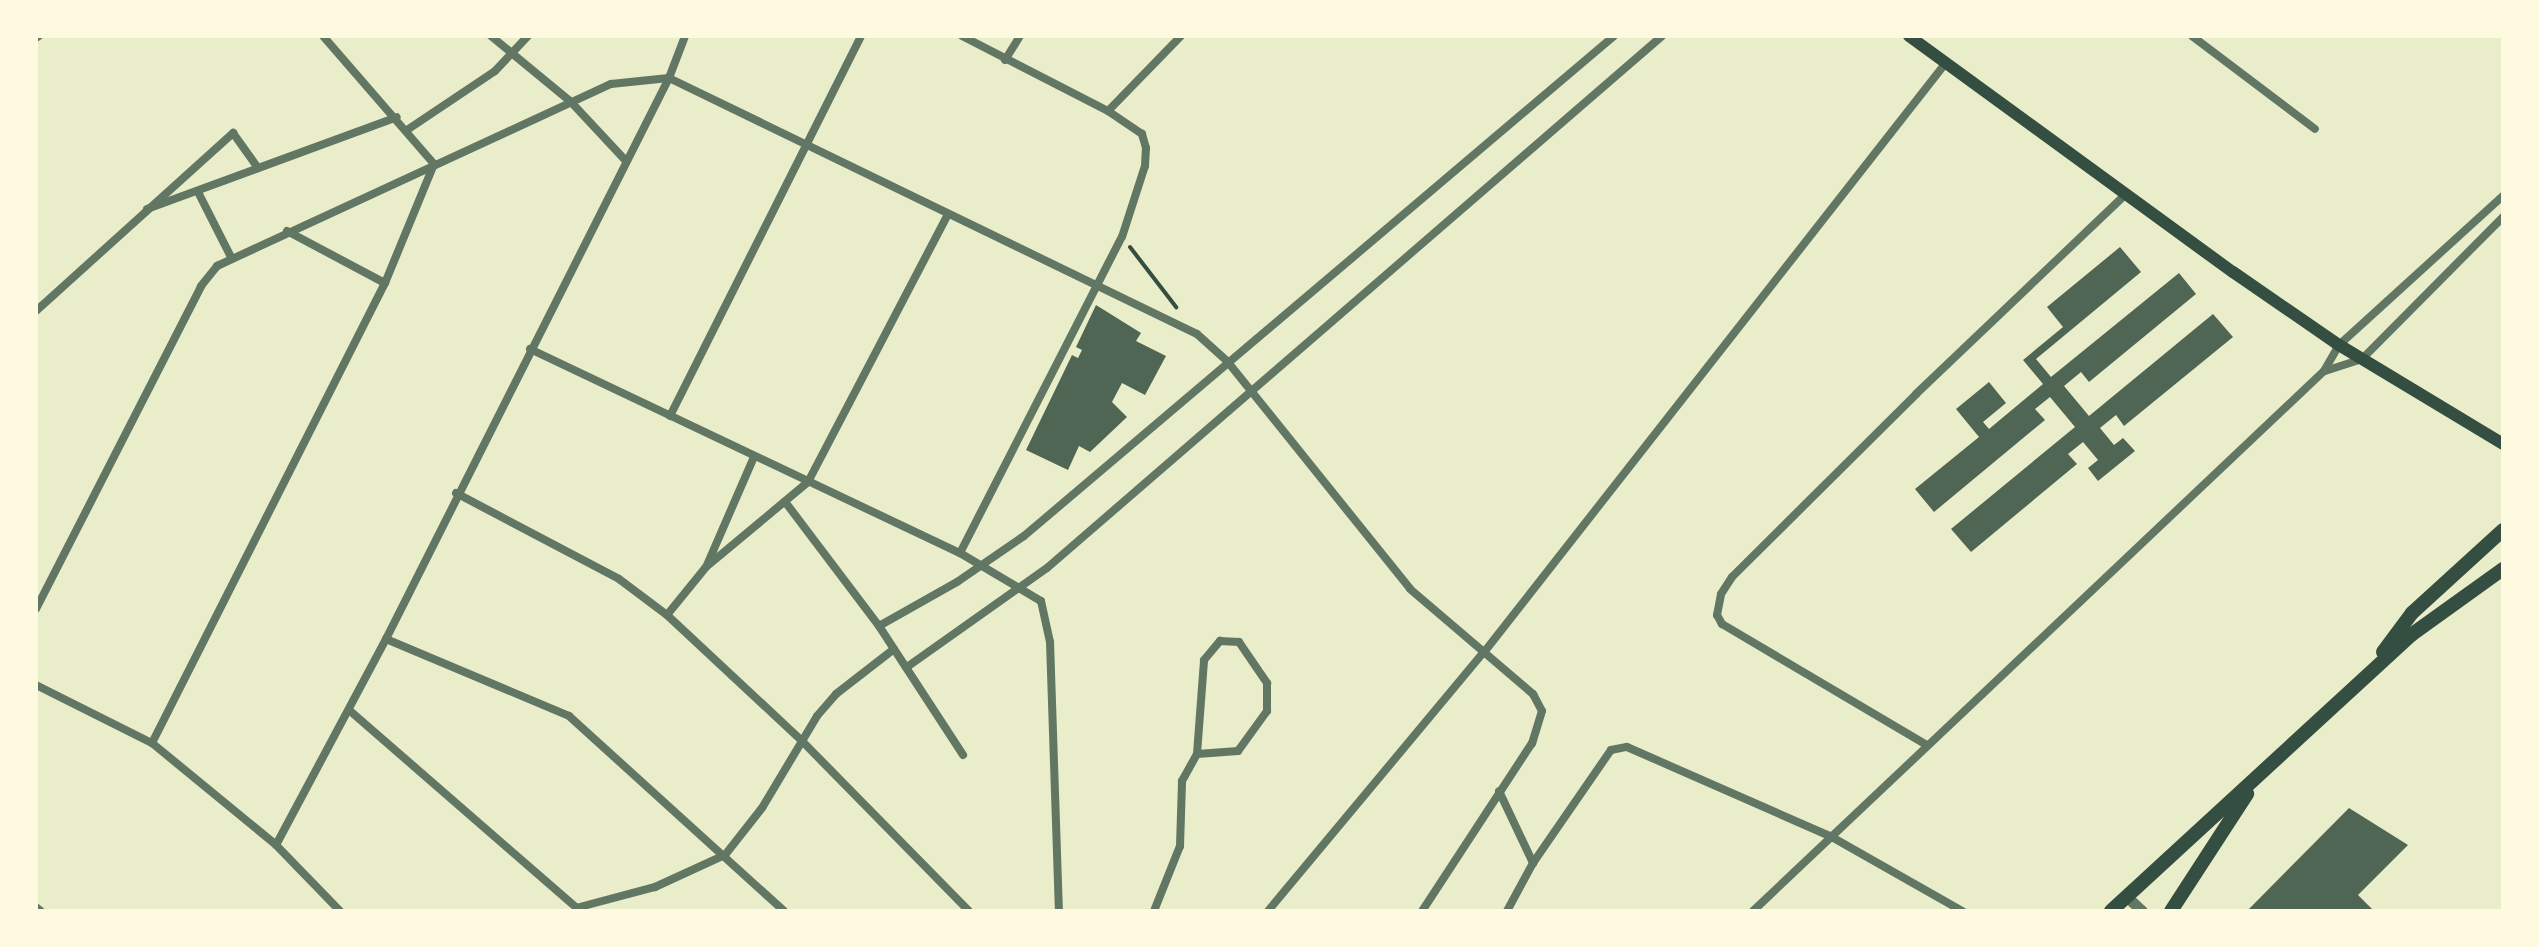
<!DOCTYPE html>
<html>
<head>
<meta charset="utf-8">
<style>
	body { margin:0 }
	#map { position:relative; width:2539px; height:947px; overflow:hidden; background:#e9edc9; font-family:Montserrat,sans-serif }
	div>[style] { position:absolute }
	.building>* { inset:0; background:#4f6655 }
	.path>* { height:4px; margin:-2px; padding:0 2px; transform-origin:2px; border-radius:2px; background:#344e41 }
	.minor>* { height:8px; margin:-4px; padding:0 4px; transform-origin:4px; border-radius:4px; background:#617663 }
	.tertiary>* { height:11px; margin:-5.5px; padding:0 5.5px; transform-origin:5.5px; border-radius:5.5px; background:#617663 }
	.secondary>* { height:12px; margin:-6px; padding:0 6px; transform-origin:6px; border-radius:6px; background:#344e41 }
	.trunk>* { height:14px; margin:-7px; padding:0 7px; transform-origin:7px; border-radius:7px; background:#344e41 }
	span { translate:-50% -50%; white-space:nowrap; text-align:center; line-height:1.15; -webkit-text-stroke:7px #fefae0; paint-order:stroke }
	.frame { position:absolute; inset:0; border:38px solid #fefae0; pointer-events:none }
</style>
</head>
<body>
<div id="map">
	<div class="building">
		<div style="clip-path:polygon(2120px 247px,2141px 272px,2036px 359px,2051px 377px,2179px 273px,2196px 294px,2089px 382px,2081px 372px,2064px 386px,2089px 416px,2213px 314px,2233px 337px,2124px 426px,2116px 415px,2100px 428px,2114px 445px,2123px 438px,2135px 451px,2098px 481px,2088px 468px,2098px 460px,2083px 442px,2068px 454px,2077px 464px,1971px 552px,1951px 529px,2075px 427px,2050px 397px,2035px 409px,2045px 420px,1934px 512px,1915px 489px,1979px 437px,1956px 409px,1989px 382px,2006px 403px,1983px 422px,1989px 429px,2043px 384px,2023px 360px,2063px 327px,2047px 307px)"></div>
		<div style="clip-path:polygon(1096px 305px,1141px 333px,1136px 341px,1166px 356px,1145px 395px,1122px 383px,1112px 402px,1127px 417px,1090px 452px,1079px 446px,1068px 470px,1026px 450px,1072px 355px,1078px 358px,1082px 350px,1076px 347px)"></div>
		<div style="clip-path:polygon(2349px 808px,2408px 845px,2358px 895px,2374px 911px,2247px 911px)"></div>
	</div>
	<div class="path">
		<div style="left:1130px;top:247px;width:76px;rotate:52.5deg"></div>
	</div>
	<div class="minor">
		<div style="left:491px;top:36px;width:104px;rotate:39.5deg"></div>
		<div style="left:571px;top:102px;width:81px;rotate:47deg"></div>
		<div style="left:2192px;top:36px;width:154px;rotate:37.1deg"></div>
		<div style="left:36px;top:38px;width:4px;rotate:-34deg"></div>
		<div style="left:1005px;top:60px;width:28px;rotate:-58deg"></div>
		<div style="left:1108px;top:111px;width:105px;rotate:-45.8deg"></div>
		<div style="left:407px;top:130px;width:106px;rotate:-33.8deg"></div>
		<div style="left:495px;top:71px;width:48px;rotate:-46.7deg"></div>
		<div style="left:198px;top:192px;width:73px;rotate:63.1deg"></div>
		<div style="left:147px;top:209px;width:266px;rotate:-20.2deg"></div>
		<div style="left:287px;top:231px;width:111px;rotate:28deg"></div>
		<div style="left:36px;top:311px;width:266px;rotate:-42.1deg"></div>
		<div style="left:233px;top:133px;width:43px;rotate:54.5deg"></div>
		<div style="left:530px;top:349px;width:476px;rotate:25.4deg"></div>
		<div style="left:960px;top:553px;width:94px;rotate:30.7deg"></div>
		<div style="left:1041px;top:601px;width:42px;rotate:77.6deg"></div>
		<div style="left:1050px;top:642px;width:269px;rotate:88.1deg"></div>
		<div style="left:2325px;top:371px;width:39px;rotate:-18deg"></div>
		<div style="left:2362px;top:359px;width:200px;rotate:-45.2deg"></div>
		<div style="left:670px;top:416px;width:425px;rotate:-63.3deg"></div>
		<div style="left:456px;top:493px;width:184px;rotate:27.8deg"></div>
		<div style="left:619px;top:579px;width:60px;rotate:36.9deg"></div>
		<div style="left:667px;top:615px;width:183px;rotate:43deg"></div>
		<div style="left:801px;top:740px;width:240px;rotate:45.5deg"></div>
		<div style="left:786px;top:503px;width:154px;rotate:52.9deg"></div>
		<div style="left:879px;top:626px;width:154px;rotate:56.9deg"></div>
		<div style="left:960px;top:553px;width:355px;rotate:-62.9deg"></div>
		<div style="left:1122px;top:237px;width:75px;rotate:-72.1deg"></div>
		<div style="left:1145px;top:166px;width:18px;rotate:-87deg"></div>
		<div style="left:1146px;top:148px;width:15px;rotate:-106deg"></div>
		<div style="left:1142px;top:134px;width:41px;rotate:-145.9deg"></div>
		<div style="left:1108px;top:111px;width:164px;rotate:-152.8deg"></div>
		<div style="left:707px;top:565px;width:116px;rotate:-66.5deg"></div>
		<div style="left:36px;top:609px;width:363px;rotate:-62.9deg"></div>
		<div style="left:201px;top:286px;width:26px;rotate:-51deg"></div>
		<div style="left:217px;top:266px;width:434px;rotate:-24.8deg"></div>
		<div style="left:611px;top:84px;width:58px;rotate:-5.9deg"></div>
		<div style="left:669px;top:78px;width:587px;rotate:25.87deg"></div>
		<div style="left:1197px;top:334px;width:40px;rotate:42deg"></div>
		<div style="left:1227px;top:361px;width:292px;rotate:51.2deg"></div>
		<div style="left:1410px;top:589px;width:162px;rotate:40.5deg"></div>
		<div style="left:1533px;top:694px;width:19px;rotate:62deg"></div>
		<div style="left:1542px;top:711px;width:34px;rotate:107deg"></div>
		<div style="left:1532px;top:743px;width:201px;rotate:123.2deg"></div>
		<div style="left:667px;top:615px;width:62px;rotate:-50.9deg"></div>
		<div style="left:706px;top:567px;width:133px;rotate:-39.8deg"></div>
		<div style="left:808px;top:482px;width:300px;rotate:-62.4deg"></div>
		<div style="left:879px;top:626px;width:90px;rotate:-29.4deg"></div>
		<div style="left:957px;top:582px;width:81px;rotate:-34.5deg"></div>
		<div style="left:1024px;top:536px;width:773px;rotate:-40.28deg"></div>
		<div style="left:386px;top:639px;width:199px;rotate:22.8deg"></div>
		<div style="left:569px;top:716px;width:290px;rotate:42.2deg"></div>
		<div style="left:907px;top:667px;width:171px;rotate:-35.3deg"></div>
		<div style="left:1047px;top:568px;width:813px;rotate:-40.86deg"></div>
		<div style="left:36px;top:685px;width:130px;rotate:26.6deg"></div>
		<div style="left:152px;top:743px;width:161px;rotate:39.4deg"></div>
		<div style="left:276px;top:845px;width:92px;rotate:45.9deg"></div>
		<div style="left:349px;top:710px;width:303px;rotate:41deg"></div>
		<div style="left:152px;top:743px;width:516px;rotate:-63.14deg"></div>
		<div style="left:385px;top:283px;width:129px;rotate:-67.6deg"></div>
		<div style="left:434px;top:164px;width:169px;rotate:-130.9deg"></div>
		<div style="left:1925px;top:744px;width:236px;rotate:-149.4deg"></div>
		<div style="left:1722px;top:624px;width:10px;rotate:-119deg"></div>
		<div style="left:1717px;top:615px;width:21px;rotate:-79deg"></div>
		<div style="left:1721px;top:594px;width:20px;rotate:-57deg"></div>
		<div style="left:1732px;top:577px;width:260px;rotate:-44.8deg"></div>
		<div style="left:1916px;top:394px;width:290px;rotate:-43.6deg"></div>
		<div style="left:1499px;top:791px;width:80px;rotate:64.7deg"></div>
		<div style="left:276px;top:845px;width:234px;rotate:-61.9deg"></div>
		<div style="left:386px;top:639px;width:628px;rotate:-63.23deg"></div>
		<div style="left:669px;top:78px;width:45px;rotate:-69.1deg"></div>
		<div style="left:36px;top:907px;width:6px;rotate:39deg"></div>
		<div style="left:576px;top:908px;width:82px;rotate:-14.9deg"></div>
		<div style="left:655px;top:887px;width:77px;rotate:-24.6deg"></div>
		<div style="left:725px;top:855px;width:60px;rotate:-51.8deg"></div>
		<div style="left:762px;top:808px;width:107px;rotate:-59.1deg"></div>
		<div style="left:817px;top:716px;width:29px;rotate:-49deg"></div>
		<div style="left:836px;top:694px;width:73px;rotate:-37.8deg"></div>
		<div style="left:1154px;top:911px;width:70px;rotate:-68.2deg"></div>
		<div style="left:1180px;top:846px;width:65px;rotate:-88.2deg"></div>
		<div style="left:1182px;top:781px;width:31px;rotate:-61deg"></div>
		<div style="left:1197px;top:754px;width:94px;rotate:-85.7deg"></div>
		<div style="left:1204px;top:660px;width:25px;rotate:-50deg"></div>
		<div style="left:1220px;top:641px;width:19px;rotate:3deg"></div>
		<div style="left:1239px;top:642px;width:50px;rotate:55.7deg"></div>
		<div style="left:1267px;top:683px;width:28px;rotate:90deg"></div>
		<div style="left:1267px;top:711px;width:49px;rotate:125.9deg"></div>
		<div style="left:1238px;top:751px;width:41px;rotate:175.8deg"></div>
		<div style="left:1268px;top:911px;width:339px;rotate:-50.2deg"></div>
		<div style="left:1485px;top:651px;width:746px;rotate:-51.92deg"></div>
		<div style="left:1507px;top:911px;width:55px;rotate:-61.6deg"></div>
		<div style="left:1533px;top:863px;width:137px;rotate:-55.4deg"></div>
		<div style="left:1611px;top:750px;width:16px;rotate:-11deg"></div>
		<div style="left:1627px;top:747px;width:222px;rotate:23.7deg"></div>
		<div style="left:1830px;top:836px;width:152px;rotate:29.6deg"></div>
		<div style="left:1753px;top:911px;width:786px;rotate:-43.4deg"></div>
		<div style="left:2324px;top:371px;width:30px;rotate:-60deg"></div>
		<div style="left:2339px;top:345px;width:222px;rotate:-42.3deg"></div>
	</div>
	<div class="tertiary">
		<div style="left:2126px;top:896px;width:22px;rotate:43deg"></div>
	</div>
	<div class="secondary">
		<div style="left:1909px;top:36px;width:401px;rotate:36.1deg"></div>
		<div style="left:2233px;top:272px;width:129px;rotate:34.6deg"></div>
		<div style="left:2339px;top:345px;width:192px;rotate:31.1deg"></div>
	</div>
	<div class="trunk">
		<div style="left:2383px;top:652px;width:49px;rotate:-53.4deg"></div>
		<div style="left:2412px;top:613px;width:123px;rotate:-42.4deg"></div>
		<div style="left:2111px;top:911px;width:408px;rotate:-42.6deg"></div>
		<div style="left:2411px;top:635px;width:113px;rotate:-35.7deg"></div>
		<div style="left:2171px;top:911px;width:140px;rotate:-57deg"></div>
	</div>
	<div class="frame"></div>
</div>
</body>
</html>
